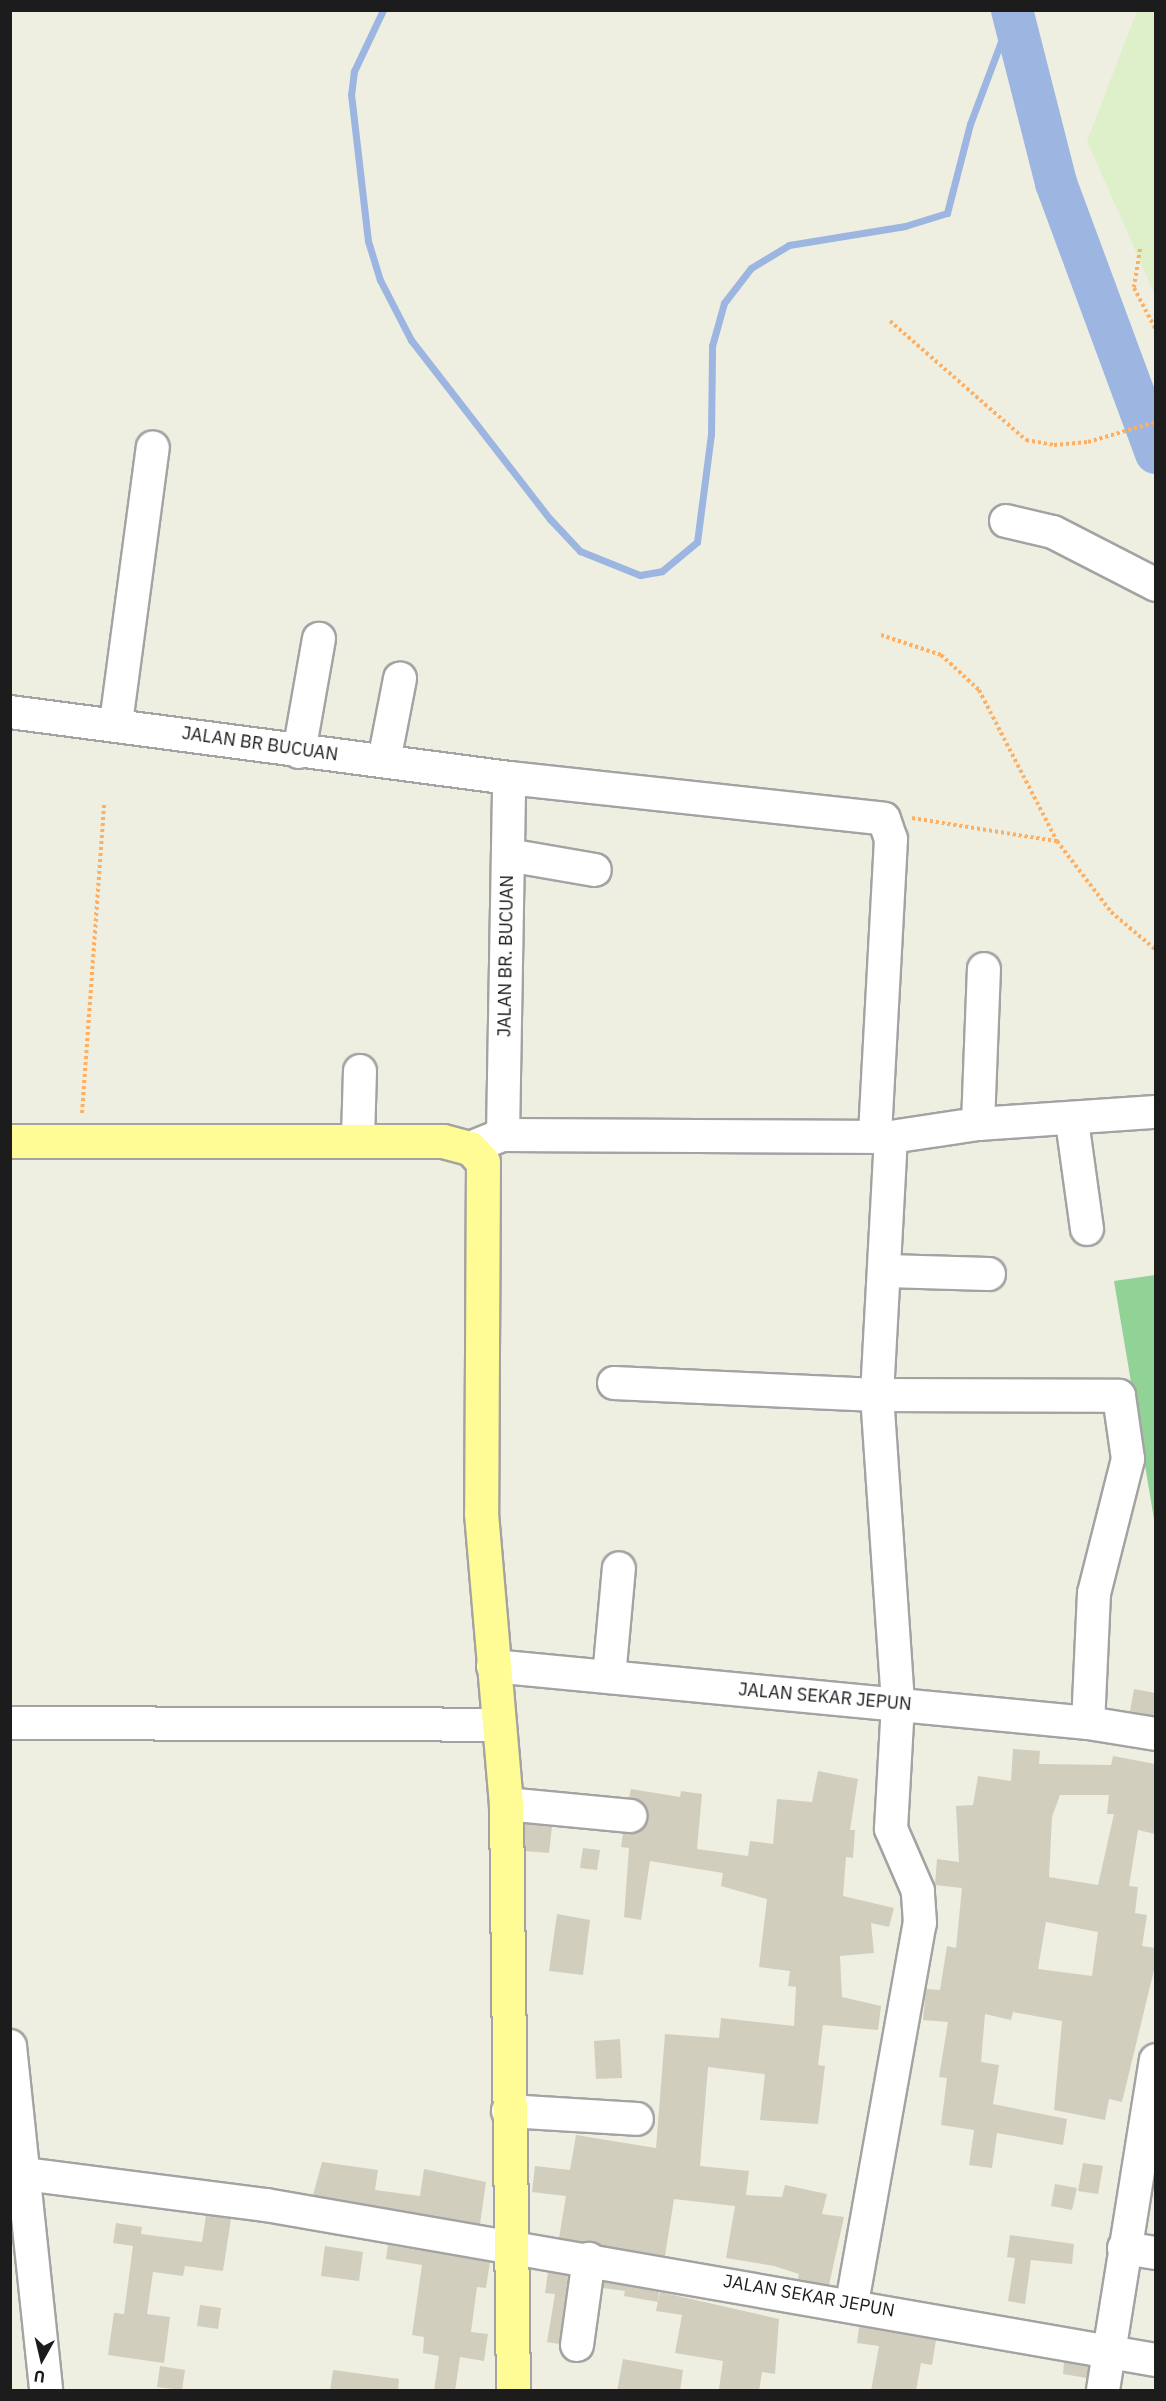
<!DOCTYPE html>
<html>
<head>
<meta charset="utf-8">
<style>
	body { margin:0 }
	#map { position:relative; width:1166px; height:2401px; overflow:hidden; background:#eeefe0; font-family:"IBM Plex Sans",sans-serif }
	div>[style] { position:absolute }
	.farmland>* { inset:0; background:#def0c9 }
	.forest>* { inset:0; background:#91d297 }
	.stream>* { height:7px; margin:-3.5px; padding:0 3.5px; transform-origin:3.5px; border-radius:3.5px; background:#9cb6e1 }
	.river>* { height:42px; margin:-21px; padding:0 21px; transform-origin:21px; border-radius:21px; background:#9cb6e1 }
	.building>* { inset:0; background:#d2cebd }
	.path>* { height:4px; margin-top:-2px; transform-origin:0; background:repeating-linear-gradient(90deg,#ffaf61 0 3px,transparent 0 6px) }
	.roads { filter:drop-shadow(2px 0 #a3a3a3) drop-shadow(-2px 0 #a3a3a3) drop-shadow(0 2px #a3a3a3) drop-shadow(0 -2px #a3a3a3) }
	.minor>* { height:32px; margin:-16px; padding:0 16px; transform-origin:16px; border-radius:16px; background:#fff }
	.major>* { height:33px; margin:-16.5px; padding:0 16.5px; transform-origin:16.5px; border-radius:16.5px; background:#fffb95 }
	span { translate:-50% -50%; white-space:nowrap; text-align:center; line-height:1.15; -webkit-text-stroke:4.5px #fff; paint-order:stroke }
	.street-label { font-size:18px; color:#1c1c1c }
	.frame { position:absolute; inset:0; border:12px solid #1c1c1c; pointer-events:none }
	.north { position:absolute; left:12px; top:2329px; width:60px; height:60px; -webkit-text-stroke:4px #fff; paint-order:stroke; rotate:188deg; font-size:16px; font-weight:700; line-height:24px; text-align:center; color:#1c1c1c }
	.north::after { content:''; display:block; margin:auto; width:21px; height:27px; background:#1c1c1c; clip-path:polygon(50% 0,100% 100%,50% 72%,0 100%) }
</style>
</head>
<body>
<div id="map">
	<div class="farmland">
		<div style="clip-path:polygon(1137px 11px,1155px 11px,1155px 295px,1087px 141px)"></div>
	</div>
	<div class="forest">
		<div style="clip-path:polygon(1155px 1275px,1155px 1525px,1114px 1281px)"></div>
	</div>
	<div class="stream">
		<div style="left:383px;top:10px;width:68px;rotate:115.4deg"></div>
		<div style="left:354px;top:71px;width:23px;rotate:97deg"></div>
		<div style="left:351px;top:94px;width:148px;rotate:83.4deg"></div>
		<div style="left:368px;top:241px;width:41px;rotate:72.9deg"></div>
		<div style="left:380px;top:280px;width:68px;rotate:62.7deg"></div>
		<div style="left:411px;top:340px;width:227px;rotate:52.2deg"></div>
		<div style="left:550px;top:519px;width:44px;rotate:46.8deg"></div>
		<div style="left:580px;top:551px;width:65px;rotate:21.8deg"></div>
		<div style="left:640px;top:575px;width:22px;rotate:-10deg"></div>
		<div style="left:662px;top:571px;width:45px;rotate:-39.6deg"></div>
		<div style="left:697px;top:542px;width:109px;rotate:-82.6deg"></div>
		<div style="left:711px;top:434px;width:88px;rotate:-89.3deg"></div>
		<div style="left:712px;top:346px;width:45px;rotate:-74.4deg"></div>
		<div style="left:724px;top:303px;width:44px;rotate:-52.4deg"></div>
		<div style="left:751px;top:268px;width:44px;rotate:-31.2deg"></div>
		<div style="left:789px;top:245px;width:118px;rotate:-9.3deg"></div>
		<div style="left:905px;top:226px;width:44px;rotate:-17.2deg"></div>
		<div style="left:947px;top:213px;width:92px;rotate:-75.5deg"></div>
		<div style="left:970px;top:124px;width:120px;rotate:-69.4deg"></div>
	</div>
	<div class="river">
		<div style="left:1012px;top:10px;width:179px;rotate:75.7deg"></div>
		<div style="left:1056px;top:183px;width:288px;rotate:69.7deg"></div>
	</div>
	<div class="building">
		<div style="clip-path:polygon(1134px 1689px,1155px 1693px,1155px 1716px,1130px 1711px)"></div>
		<div style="clip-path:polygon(evenodd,1013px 1749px,1040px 1751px,1039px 1764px,1111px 1765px,1113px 1756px,1155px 1764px,1155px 1834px,1138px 1830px,1129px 1886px,1138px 1887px,1135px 1913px,1147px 1915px,1142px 1946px,1155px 1948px,1155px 1966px,1122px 2102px,1109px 2099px,1105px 2120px,1054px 2110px,1062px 2021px,1013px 2012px,1011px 2020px,985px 2014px,981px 2062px,999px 2065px,993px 2104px,1067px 2119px,1063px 2145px,997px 2133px,992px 2168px,969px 2165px,974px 2130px,941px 2125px,947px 2078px,939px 2077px,948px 2022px,923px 2020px,926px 1989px,940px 1990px,947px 1946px,956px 1948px,962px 1888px,935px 1885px,937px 1859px,959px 1862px,956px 1806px,973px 1805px,978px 1776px,1011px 1781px,1013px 1749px,1060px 1795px,1109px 1795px,1107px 1814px,1114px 1814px,1098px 1885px,1049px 1877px,1052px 1817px,1060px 1795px,1013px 1749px,1046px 1922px,1098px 1932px,1092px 1976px,1038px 1969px,1046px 1922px)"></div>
		<div style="clip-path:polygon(818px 1771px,858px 1779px,850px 1830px,855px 1830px,853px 1858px,846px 1857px,843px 1896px,894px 1908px,889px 1927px,871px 1923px,874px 1953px,840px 1956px,842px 1997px,881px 2006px,878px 2030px,823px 2025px,818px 2065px,825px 2066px,818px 2124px,760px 2120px,765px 2074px,708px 2067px,700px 2166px,749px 2171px,746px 2195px,782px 2197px,785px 2185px,827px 2194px,822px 2214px,844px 2217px,829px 2285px,798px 2279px,799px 2274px,774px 2266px,726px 2258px,735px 2206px,674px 2199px,665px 2256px,559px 2238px,566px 2196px,532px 2192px,535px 2166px,570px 2170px,576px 2135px,656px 2148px,665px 2034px,719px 2038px,721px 2018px,794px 2026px,796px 1987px,788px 1986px,790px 1971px,759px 1967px,767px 1899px,721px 1886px,723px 1873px,650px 1861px,641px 1920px,624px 1917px,629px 1848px,621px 1847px,623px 1833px,638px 1832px,648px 1817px,641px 1802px,629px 1798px,631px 1789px,680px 1797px,681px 1791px,702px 1794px,697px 1849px,748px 1856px,750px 1841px,773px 1844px,777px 1799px,812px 1802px)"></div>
		<div style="clip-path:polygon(525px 1824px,552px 1827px,549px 1853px,525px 1851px)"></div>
		<div style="clip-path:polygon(583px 1848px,600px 1850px,597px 1870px,580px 1868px)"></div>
		<div style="clip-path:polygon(557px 1914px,590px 1920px,583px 1975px,549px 1971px)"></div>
		<div style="clip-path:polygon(620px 2039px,622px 2078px,596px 2079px,594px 2041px)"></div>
		<div style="clip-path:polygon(322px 2162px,378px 2170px,375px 2190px,420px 2196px,424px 2169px,486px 2182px,480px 2224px,313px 2195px)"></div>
		<div style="clip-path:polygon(1083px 2163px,1103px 2166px,1098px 2194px,1078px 2191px)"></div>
		<div style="clip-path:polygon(1055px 2184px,1077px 2188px,1072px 2210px,1051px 2206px)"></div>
		<div style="clip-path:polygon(206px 2215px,231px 2219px,223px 2271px,185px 2266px,183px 2276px,153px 2272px,147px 2314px,170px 2317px,164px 2363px,108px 2355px,114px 2313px,124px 2314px,133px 2246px,113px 2243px,116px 2223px,142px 2227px,141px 2234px,202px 2242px)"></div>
		<div style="clip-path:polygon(1010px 2235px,1074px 2244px,1072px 2264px,1031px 2260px,1025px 2304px,1008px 2301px,1015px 2258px,1007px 2257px)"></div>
		<div style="clip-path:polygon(388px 2245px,490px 2262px,486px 2288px,477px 2287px,471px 2332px,488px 2334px,484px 2361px,460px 2357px,455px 2391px,434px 2391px,439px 2356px,423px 2353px,424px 2337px,412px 2335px,422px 2265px,386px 2259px)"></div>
		<div style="clip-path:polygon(325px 2246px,363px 2252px,359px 2281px,321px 2276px)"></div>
		<div style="clip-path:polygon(548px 2272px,568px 2276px,559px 2344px,547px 2342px,555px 2294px,545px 2293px)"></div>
		<div style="clip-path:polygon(604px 2282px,659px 2292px,658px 2302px,624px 2296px,625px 2291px,603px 2288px)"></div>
		<div style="clip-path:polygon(660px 2292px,779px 2319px,775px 2374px,762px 2372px,759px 2391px,719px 2389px,723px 2361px,675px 2353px,682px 2315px,656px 2311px)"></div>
		<div style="clip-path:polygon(200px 2305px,221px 2308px,218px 2329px,197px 2326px)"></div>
		<div style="clip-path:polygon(859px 2327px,936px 2340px,932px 2365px,921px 2363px,916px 2391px,871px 2391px,879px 2346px,857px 2343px)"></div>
		<div style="clip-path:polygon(623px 2359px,683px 2370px,680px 2391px,617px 2391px)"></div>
		<div style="clip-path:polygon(1064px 2362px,1089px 2367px,1087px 2378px,1063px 2374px)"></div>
		<div style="clip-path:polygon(160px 2366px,185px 2370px,182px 2390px,157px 2387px)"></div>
		<div style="clip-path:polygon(333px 2370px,399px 2379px,398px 2391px,330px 2391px)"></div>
	</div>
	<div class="path">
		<div style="left:1140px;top:249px;width:39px;rotate:99deg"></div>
		<div style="left:1134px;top:288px;width:47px;rotate:62.4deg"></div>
		<div style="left:890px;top:321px;width:181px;rotate:41.2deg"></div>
		<div style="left:1026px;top:440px;width:28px;rotate:10deg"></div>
		<div style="left:1054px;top:445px;width:34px;rotate:-5deg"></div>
		<div style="left:1088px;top:442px;width:71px;rotate:-16.4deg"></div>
		<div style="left:881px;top:635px;width:63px;rotate:18.4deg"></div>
		<div style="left:941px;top:655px;width:52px;rotate:42.6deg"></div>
		<div style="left:979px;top:690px;width:170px;rotate:62.7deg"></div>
		<div style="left:1057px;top:841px;width:89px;rotate:52.7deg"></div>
		<div style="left:1111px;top:912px;width:59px;rotate:40.2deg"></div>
		<div style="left:912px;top:818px;width:146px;rotate:9.1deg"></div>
		<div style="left:82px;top:1113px;width:310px;rotate:-85.9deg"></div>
	</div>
	<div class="roads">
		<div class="minor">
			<div style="left:1006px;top:521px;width:48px;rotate:13.2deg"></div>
			<div style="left:1053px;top:532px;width:116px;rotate:27.2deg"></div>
			<div style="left:10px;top:712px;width:503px;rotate:7.53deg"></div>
			<div style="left:509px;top:778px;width:377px;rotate:6.2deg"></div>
			<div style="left:884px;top:819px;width:21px;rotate:71deg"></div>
			<div style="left:891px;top:839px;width:298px;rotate:93.1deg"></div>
			<div style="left:116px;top:723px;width:278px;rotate:-82.4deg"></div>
			<div style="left:299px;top:752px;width:115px;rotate:-80deg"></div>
			<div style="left:384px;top:761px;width:84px;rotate:-79deg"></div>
			<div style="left:508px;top:855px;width:88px;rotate:9.8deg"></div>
			<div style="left:1072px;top:1121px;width:109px;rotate:82.1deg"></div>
			<div style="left:978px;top:1124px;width:155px;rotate:-87.8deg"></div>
			<div style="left:503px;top:1135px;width:357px;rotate:-89deg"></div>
			<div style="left:358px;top:1138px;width:67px;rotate:-88.3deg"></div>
			<div style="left:470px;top:1148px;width:35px;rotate:-22deg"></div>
			<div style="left:503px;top:1135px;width:388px;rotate:0.3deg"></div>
			<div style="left:891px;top:1137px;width:88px;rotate:-8.5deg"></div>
			<div style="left:978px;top:1124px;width:178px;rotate:-3.9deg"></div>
			<div style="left:886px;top:1271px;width:103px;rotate:1.7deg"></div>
			<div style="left:614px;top:1383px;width:263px;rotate:2.6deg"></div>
			<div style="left:877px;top:1395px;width:242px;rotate:0.2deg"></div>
			<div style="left:1119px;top:1396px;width:64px;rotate:81.9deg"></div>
			<div style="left:1128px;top:1459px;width:138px;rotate:104.2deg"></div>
			<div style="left:1094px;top:1593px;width:130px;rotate:92.6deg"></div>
			<div style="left:493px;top:1666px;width:598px;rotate:5.47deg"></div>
			<div style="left:1088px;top:1723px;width:69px;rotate:9.2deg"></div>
			<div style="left:609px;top:1677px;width:109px;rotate:-84.8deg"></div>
			<div style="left:10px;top:1723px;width:489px;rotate:0.2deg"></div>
			<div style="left:506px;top:1804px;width:125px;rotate:5.5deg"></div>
			<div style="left:10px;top:2046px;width:346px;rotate:84deg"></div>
			<div style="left:508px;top:2111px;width:129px;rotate:3.5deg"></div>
			<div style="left:24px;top:2174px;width:244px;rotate:7.3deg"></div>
			<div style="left:266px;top:2205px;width:903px;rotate:9.88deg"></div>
			<div style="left:1124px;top:2248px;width:32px;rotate:9deg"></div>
			<div style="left:852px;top:2303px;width:386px;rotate:-79.9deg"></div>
			<div style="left:920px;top:1923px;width:32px;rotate:-94deg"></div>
			<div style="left:918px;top:1891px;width:68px;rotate:-113.5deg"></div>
			<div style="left:891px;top:1829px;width:126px;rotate:-86.8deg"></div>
			<div style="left:898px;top:1703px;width:309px;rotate:-93.9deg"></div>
			<div style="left:877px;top:1395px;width:258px;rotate:-86.9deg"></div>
			<div style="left:577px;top:2345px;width:87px;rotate:-82.1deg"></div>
			<div style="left:1103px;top:2390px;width:334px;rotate:-80.9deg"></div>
		</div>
		<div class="major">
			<div style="left:10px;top:1141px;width:433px"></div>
			<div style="left:443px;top:1141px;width:28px;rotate:15deg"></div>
			<div style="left:470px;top:1148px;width:19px;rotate:47deg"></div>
			<div style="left:483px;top:1162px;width:351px;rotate:90.3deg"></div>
			<div style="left:481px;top:1513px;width:292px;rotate:85.1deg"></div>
			<div style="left:506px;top:1804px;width:586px;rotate:89.32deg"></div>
		</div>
	</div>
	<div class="street-label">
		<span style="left:260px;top:744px;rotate:8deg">JALAN BR BUCUAN</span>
		<span style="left:506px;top:956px;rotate:-89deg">JALAN BR. BUCUAN</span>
		<span style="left:825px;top:1697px;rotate:5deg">JALAN SEKAR JEPUN</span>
		<span style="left:809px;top:2296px;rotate:10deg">JALAN SEKAR JEPUN</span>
	</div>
	<div class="frame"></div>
	<div class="north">U</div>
</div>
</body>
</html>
